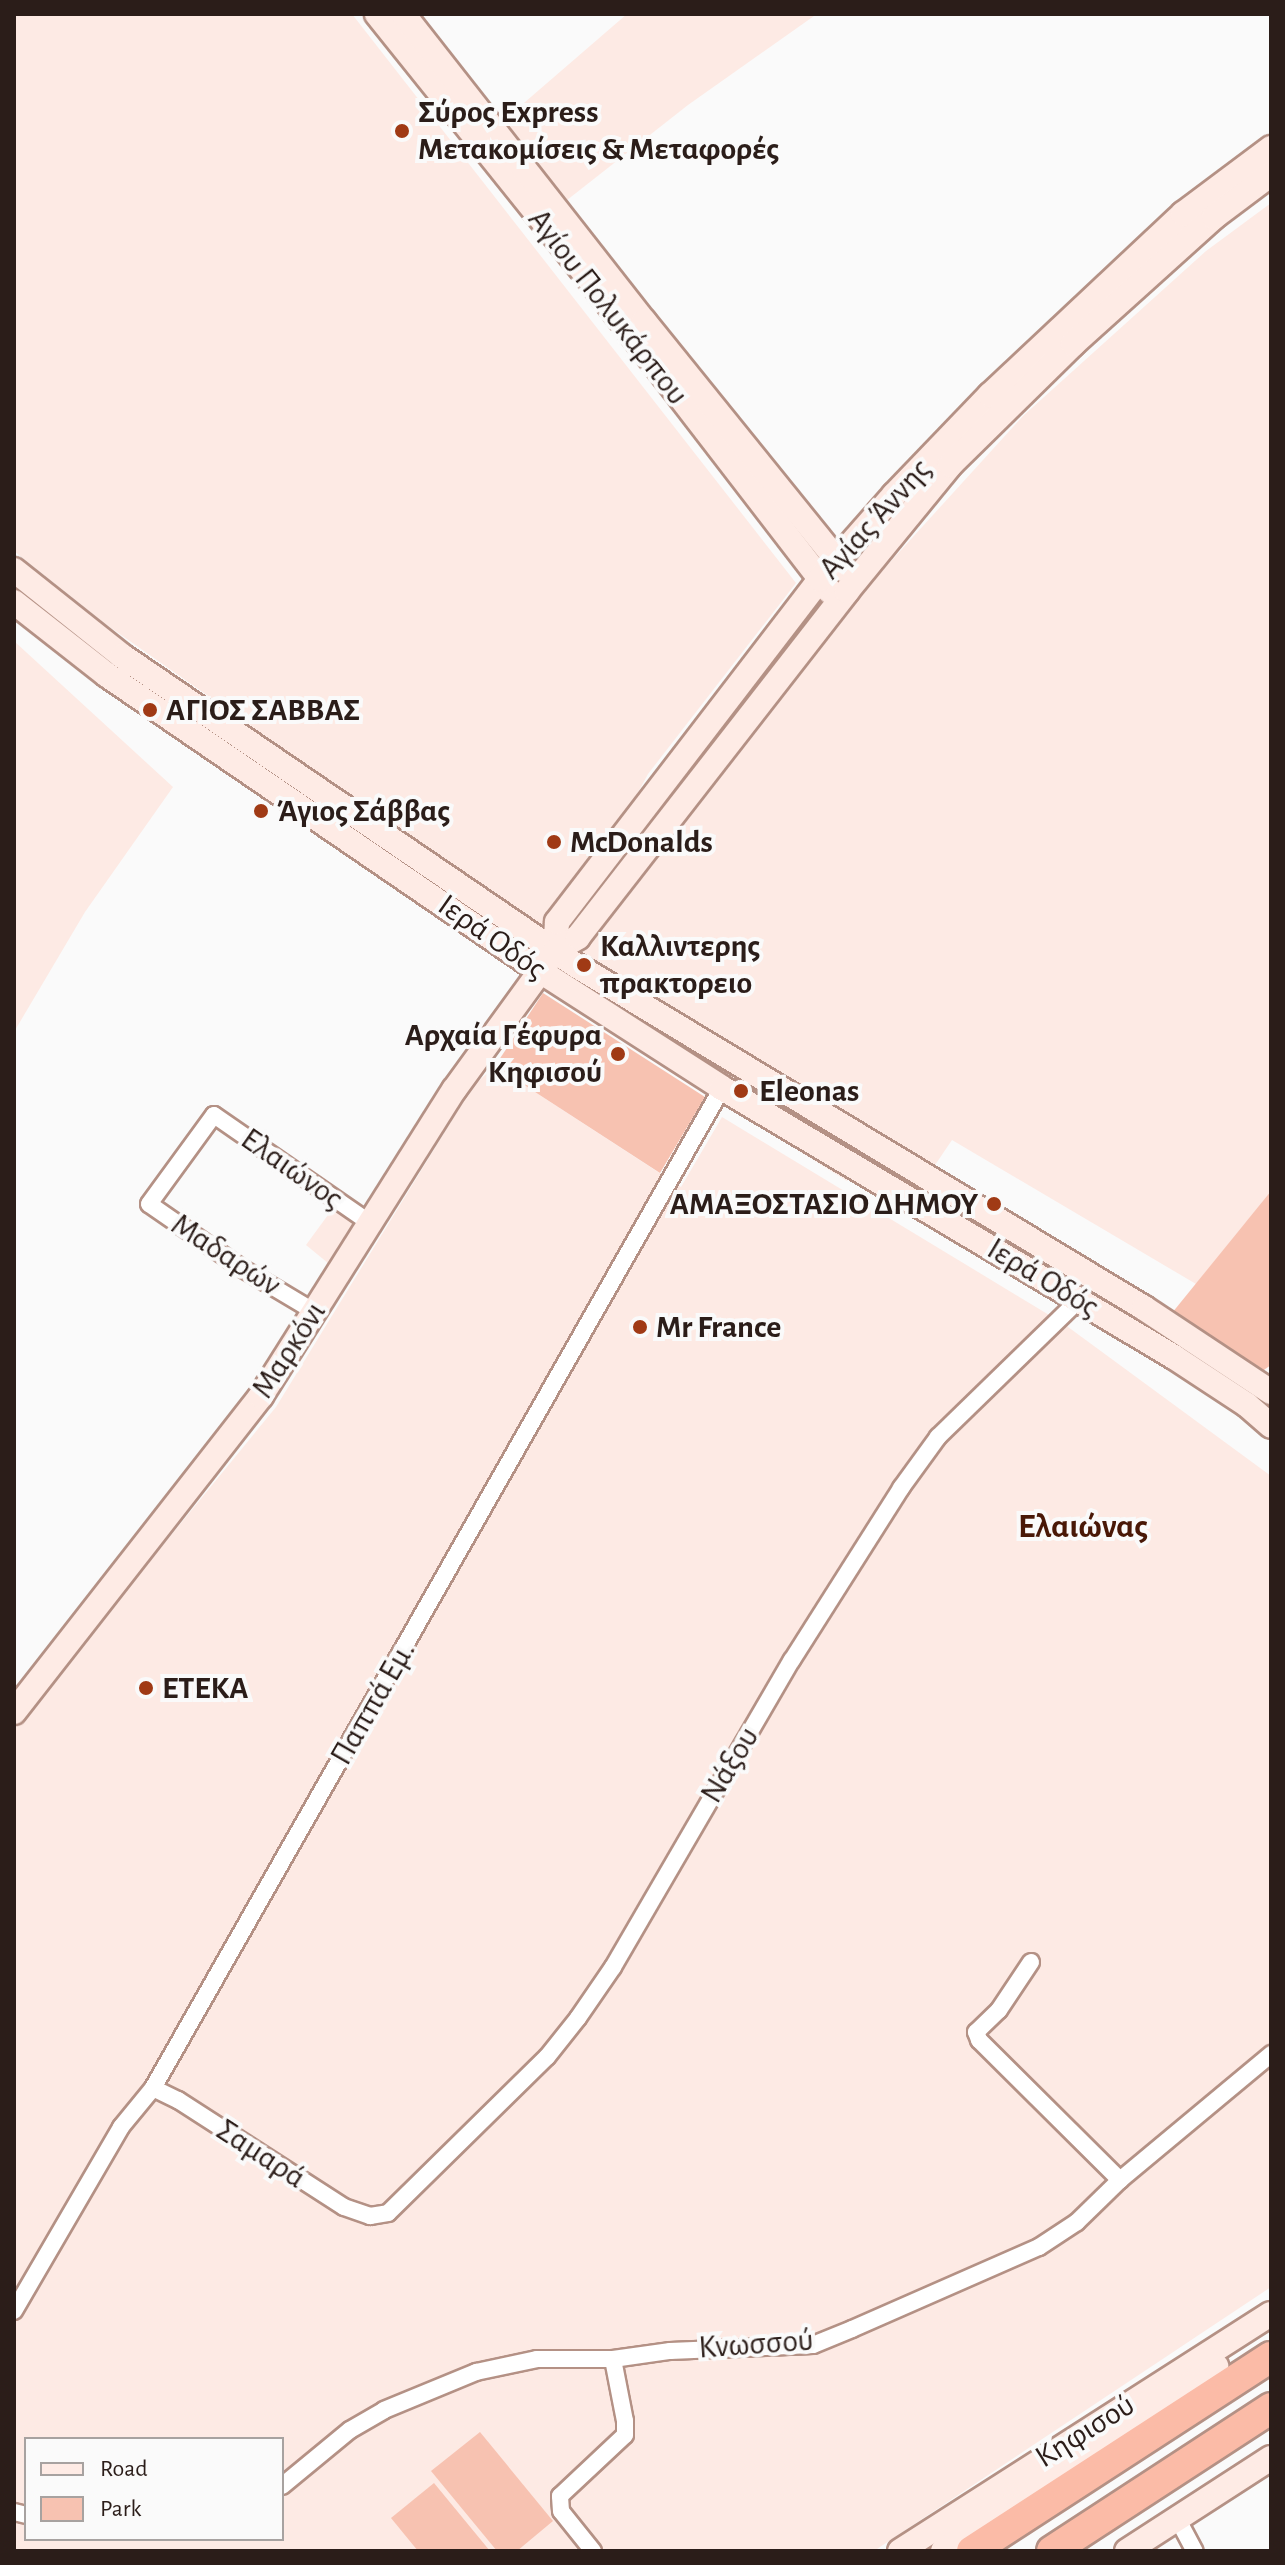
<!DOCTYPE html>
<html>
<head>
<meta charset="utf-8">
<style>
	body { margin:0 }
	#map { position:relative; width:1285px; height:2565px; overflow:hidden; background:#fafafa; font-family:"Alegreya Sans",sans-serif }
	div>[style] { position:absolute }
	.built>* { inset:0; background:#fdeae4 }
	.green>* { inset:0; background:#f7c2b1 }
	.roads { filter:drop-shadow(2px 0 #b49185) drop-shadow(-2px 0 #b49185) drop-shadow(0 2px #b49185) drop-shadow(0 -2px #b49185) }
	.street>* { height:16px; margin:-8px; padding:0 8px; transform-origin:8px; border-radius:8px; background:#fff }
	.secondary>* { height:24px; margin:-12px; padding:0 12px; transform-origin:12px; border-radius:12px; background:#feebe5 }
	.highway>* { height:30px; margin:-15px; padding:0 15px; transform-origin:15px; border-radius:15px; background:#fbbba7 }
	.dots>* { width:22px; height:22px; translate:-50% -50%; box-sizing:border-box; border:4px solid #fafafa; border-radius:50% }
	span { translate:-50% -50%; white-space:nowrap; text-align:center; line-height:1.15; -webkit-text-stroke:8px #fafafa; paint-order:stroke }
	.poi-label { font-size:32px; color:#2b1d19; font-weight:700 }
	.left { translate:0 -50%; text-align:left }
	.right { translate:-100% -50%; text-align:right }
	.street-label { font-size:32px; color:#2b1d19 }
	.neighbourhood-label { font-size:34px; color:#491807; font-weight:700 }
	.frame { position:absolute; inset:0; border:16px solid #2b1d19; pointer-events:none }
	.legend { position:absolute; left:24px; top:2437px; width:260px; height:104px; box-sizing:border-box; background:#fafafa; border:2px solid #a7a2a0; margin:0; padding:10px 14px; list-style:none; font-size:24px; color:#2b1d19 }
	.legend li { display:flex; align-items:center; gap:16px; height:40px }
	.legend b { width:40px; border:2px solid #a7a2a0 }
</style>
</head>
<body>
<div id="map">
	<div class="built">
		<div style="clip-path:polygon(14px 14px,352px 14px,796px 583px,648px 774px,622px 822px,545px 932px,104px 623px,14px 551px)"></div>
		<div style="clip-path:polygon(627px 14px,814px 16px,688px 105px,562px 204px,502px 122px)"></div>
		<div style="clip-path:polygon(1271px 203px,1271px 1191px,1196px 1284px,952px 1140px,933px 1168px,766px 1070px,580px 953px,820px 634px,872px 582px,1023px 416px,1206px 251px)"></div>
		<div style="clip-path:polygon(14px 641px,173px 787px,85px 912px,14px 1032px)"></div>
		<div style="clip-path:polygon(635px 1001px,868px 1147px,847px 1181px,614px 1035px)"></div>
		<div style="clip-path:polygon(evenodd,495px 1066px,681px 1187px,722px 1117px,1064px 1324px,1271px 1476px,1271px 2287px,874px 2551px,14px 2551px,14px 1727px,276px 1407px,473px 1086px,495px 1066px,26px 2439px,282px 2439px,282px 2539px,26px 2539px,26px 2439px)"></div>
		<div style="clip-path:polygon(336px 1204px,363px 1222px,334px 1268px,306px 1245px)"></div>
	</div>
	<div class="green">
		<div style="clip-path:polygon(543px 993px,705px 1097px,660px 1173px,495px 1066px)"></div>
		<div style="clip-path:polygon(1271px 1191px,1271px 1365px,1261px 1372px,1172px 1313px)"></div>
		<div style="clip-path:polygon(480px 2432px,553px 2521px,517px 2551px,497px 2551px,431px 2471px)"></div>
		<div style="clip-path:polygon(434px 2483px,490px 2551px,418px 2551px,391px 2518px)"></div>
	</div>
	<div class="roads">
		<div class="street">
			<div style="left:315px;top:1312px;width:84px;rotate:-149.2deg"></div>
			<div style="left:243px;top:1269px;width:114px;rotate:-145.3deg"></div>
			<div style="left:149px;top:1204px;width:110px;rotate:-53.9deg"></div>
			<div style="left:214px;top:1115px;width:190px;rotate:34.7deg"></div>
			<div style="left:1031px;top:1962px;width:58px;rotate:123.7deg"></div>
			<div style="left:999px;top:2010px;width:32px;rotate:136deg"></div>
			<div style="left:976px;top:2032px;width:9px;rotate:69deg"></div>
			<div style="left:979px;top:2040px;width:199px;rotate:44.8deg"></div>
			<div style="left:153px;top:2088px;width:28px;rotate:26deg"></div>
			<div style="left:178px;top:2100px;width:197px;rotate:32.8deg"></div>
			<div style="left:344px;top:2207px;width:28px;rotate:19deg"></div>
			<div style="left:370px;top:2216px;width:18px;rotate:-9deg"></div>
			<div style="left:388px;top:2213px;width:223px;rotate:-44.5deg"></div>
			<div style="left:547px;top:2057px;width:50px;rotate:-51.5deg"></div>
			<div style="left:578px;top:2018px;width:62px;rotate:-55.5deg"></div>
			<div style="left:613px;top:1967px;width:355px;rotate:-59.8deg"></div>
			<div style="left:792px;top:1660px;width:204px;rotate:-57.6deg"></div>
			<div style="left:901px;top:1488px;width:63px;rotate:-54deg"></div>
			<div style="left:938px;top:1437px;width:197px;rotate:-44.2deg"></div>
			<div style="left:14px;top:2311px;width:213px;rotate:-59.8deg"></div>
			<div style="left:121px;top:2127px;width:50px;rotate:-50.6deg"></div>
			<div style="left:153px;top:2088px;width:1151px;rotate:-60.36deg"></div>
			<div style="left:282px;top:2486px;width:88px;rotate:-39.5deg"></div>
			<div style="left:350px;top:2430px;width:39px;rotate:-30deg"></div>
			<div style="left:384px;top:2410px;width:100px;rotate:-22.4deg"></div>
			<div style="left:476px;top:2372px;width:62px;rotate:-12deg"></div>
			<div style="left:537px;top:2359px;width:76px"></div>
			<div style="left:613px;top:2359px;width:58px;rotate:-8deg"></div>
			<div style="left:670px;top:2351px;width:143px;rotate:-2.4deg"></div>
			<div style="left:813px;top:2345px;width:42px;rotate:-22.3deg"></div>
			<div style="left:852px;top:2329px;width:204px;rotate:-23.7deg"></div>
			<div style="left:1039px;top:2247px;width:45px;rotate:-33.3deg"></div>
			<div style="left:1077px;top:2222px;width:60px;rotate:-44.3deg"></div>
			<div style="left:1120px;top:2180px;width:197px;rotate:-39.8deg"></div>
			<div style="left:14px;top:2512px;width:12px;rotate:14deg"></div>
			<div style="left:1176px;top:2516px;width:40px;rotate:62deg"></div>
			<div style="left:593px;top:2551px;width:51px;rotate:-128.7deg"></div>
			<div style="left:561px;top:2511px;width:15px;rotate:-94deg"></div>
			<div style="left:560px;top:2496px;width:89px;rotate:-43.2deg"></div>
			<div style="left:625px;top:2435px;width:14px;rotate:-90deg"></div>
			<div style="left:625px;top:2421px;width:63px;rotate:-101deg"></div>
		</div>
		<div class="secondary">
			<div style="left:377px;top:14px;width:336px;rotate:51.3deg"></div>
			<div style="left:587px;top:276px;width:398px;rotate:52.4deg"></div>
			<div style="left:403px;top:14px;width:390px;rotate:51.9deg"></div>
			<div style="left:644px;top:321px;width:320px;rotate:51.1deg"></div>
			<div style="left:14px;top:570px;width:138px;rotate:38.5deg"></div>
			<div style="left:122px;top:656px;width:547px;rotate:34.27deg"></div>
			<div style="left:574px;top:964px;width:666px;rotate:31.11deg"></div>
			<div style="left:1144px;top:1308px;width:152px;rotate:33.5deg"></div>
			<div style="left:14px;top:602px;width:118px;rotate:38.1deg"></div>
			<div style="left:107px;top:675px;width:525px;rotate:34.36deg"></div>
			<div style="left:540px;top:971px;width:216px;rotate:32.7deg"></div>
			<div style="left:722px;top:1088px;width:526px;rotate:30.76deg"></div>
			<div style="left:1174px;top:1357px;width:87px;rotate:33.3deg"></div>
			<div style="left:1247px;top:1405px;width:32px;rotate:41deg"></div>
			<div style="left:555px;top:951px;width:29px;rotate:-86deg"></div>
			<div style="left:557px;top:922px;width:432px;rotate:-52.5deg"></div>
			<div style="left:820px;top:579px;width:112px;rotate:-48.6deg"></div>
			<div style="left:894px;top:495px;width:139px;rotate:-46.2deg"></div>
			<div style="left:990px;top:395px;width:265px;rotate:-43.2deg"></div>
			<div style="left:1183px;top:214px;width:110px;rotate:-36.9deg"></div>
			<div style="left:14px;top:1712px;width:401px;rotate:-52deg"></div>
			<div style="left:261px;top:1396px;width:362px;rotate:-57.8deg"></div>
			<div style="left:454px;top:1090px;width:172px;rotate:-54deg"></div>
			<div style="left:555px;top:951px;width:27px;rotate:-31deg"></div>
			<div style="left:578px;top:937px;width:438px;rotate:-52.1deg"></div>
			<div style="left:847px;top:591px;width:163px;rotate:-50.7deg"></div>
			<div style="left:950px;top:465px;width:173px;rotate:-44.5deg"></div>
			<div style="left:1073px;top:344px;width:190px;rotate:-42deg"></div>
			<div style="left:1214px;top:217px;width:71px;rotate:-37deg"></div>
			<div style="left:900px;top:2551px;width:440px;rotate:-32.6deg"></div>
			<div style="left:943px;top:2551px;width:330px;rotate:-34.1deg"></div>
			<div style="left:1127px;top:2551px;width:171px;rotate:-32.9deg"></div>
		</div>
		<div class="highway">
			<div style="left:972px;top:2551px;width:356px;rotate:-33deg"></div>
			<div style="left:1052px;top:2551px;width:262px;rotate:-33.1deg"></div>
		</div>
	</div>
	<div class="dots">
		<div style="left:402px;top:131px;background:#a03a15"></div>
		<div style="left:150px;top:710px;background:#a03a15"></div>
		<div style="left:261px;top:811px;background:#a03a15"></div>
		<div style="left:554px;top:842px;background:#a03a15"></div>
		<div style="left:584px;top:965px;background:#a03a15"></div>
		<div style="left:618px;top:1054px;background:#a03a15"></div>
		<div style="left:741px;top:1091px;background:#a03a15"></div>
		<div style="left:994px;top:1204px;background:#a03a15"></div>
		<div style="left:640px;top:1327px;background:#a03a15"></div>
		<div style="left:146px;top:1688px;background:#a03a15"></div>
	</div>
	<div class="poi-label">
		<span class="left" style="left:418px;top:131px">Σύρος Express<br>Μετακομίσεις &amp; Μεταφορές</span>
		<span class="left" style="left:166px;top:710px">ΑΓΙΟΣ ΣΑΒΒΑΣ</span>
		<span class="left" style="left:277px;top:811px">Άγιος Σάββας</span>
		<span class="left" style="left:570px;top:842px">McDonalds</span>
		<span class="left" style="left:600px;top:965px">Καλλιντερης<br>πρακτορειο</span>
		<span class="right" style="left:602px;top:1054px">Αρχαία Γέφυρα<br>Κηφισού</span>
		<span class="left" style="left:759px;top:1091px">Eleonas</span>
		<span class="right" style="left:978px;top:1204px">ΑΜΑΞΟΣΤΑΣΙΟ ΔΗΜΟΥ</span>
		<span class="left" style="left:656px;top:1327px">Mr France</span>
		<span class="left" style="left:162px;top:1688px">ΕΤΕΚΑ</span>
	</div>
	<div class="street-label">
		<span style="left:608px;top:307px;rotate:52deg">Αγίου Πολυκάρπου</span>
		<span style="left:875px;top:519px;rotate:-48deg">Αγίας Άννης</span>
		<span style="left:492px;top:937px;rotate:35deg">Ιερά Οδός</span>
		<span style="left:292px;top:1169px;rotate:35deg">Ελαιώνος</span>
		<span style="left:226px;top:1255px;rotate:33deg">Μαδαρών</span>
		<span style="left:1043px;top:1278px;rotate:31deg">Ιερά Οδός</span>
		<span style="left:289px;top:1350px;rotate:-57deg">Μαρκόνι</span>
		<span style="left:373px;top:1703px;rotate:-60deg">Παππά Εμ.</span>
		<span style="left:730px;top:1765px;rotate:-59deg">Νάξου</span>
		<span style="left:261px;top:2154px;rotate:33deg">Σαμαρά</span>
		<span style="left:756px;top:2344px;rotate:-4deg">Κνωσσού</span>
		<span style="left:1085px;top:2431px;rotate:-32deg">Κηφισού</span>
	</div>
	<div class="neighbourhood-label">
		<span style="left:1083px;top:1528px">Ελαιώνας</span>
	</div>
	<div class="frame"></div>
	<ul class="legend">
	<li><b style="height:10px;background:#feebe5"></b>Road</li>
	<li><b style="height:22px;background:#f7c2b1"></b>Park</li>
	</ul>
</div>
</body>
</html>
